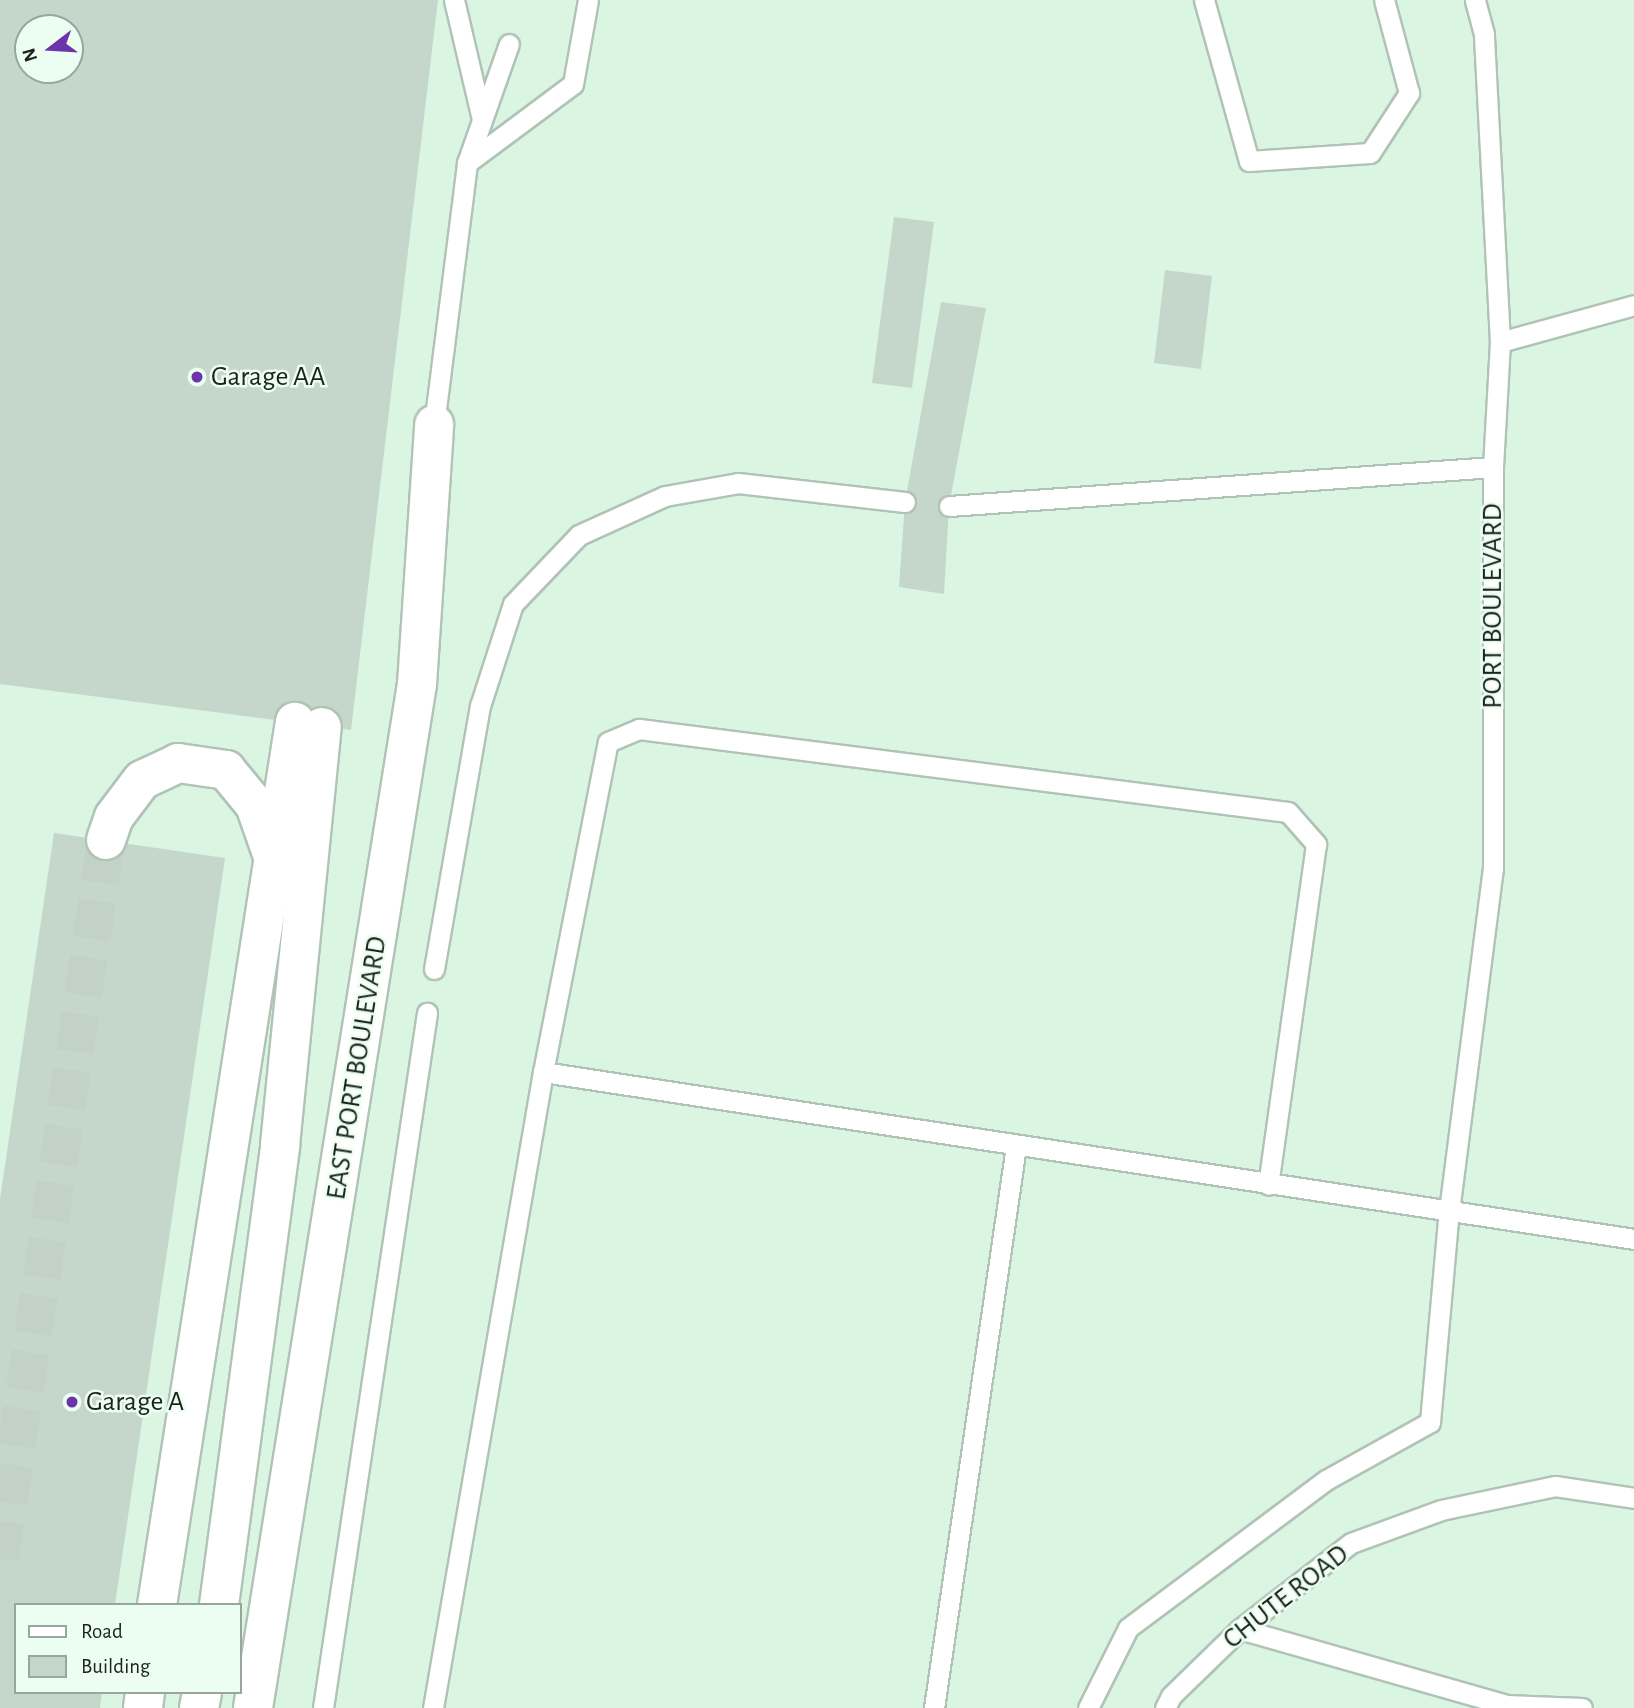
<!DOCTYPE html>
<html>
<head>
<meta charset="utf-8">
<style>
	body { margin:0 }
	#map { position:relative; width:1634px; height:1708px; overflow:hidden; background:#ebfef1; font-family:"Alegreya Sans",sans-serif }
	div>[style] { position:absolute }
	.built>* { inset:0; background:#dbf5e3 }
	.building>* { inset:0; background:#c5d7ca }
	.tertiary-tunnel>* { height:38px; margin-top:-19px; transform-origin:0; background:repeating-linear-gradient(90deg,#c2d2c7 0 38px,transparent 0 57px) }
	.roads { filter:drop-shadow(2px 0 #b1c3b6) drop-shadow(-2px 0 #b1c3b6) drop-shadow(0 2px #b1c3b6) drop-shadow(0 -2px #b1c3b6) }
	.service>* { height:19px; margin:-9.5px; padding:0 9.5px; transform-origin:9.5px; border-radius:9.5px; background:#fff }
	.tertiary>* { height:38px; margin:-19px; padding:0 19px; transform-origin:19px; border-radius:19px; background:#fff }
	.dots>* { width:19px; height:19px; translate:-50% -50%; box-sizing:border-box; border:4px solid #ebfef1; border-radius:50% }
	span { translate:-50% -50%; white-space:nowrap; text-align:center; line-height:1.15; -webkit-text-stroke:5px #ebfef1; paint-order:stroke }
	.poi-label { font-size:28px; color:#1c231e }
	.left { translate:0 -50%; text-align:left }
	.street-label { font-size:28px; color:#1c231e }
	.legend { position:absolute; left:14px; top:1603px; width:228px; height:91px; box-sizing:border-box; background:#ebfef1; border:2px solid #98a69d; margin:0; padding:9px 12px; list-style:none; font-size:21px; color:#1c231e }
	.legend li { display:flex; align-items:center; gap:14px; height:35px }
	.legend b { width:35px; border:2px solid #98a69d }
	.north { position:absolute; left:14px; top:14px; width:70px; height:70px; box-sizing:border-box; background:#ebfef1; border:2px solid #98a69d; border-radius:50%; rotate:253deg; font-size:19px; font-weight:700; line-height:28px; text-align:center; color:#1c231e }
	.north::after { content:''; display:block; margin:auto; width:24px; height:32px; background:#6d34aa; clip-path:polygon(50% 0,100% 100%,50% 72%,0 100%) }
</style>
</head>
<body>
<div id="map">
	<div class="built">
		<div style="clip-path:polygon(evenodd,0 0,1634px 0,1634px 1708px,0 1708px,0 0,28px 28px,70px 28px,70px 70px,28px 70px,28px 28px,0 0,16px 1605px,240px 1605px,240px 1692px,16px 1692px,16px 1605px)"></div>
	</div>
	<div class="building">
		<div style="clip-path:polygon(evenodd,0 0,438px 0,351px 730px,0 684px,0 0,28px 28px,70px 28px,70px 70px,28px 70px,28px 28px)"></div>
		<div style="clip-path:polygon(894px 217px,934px 222px,912px 388px,872px 383px)"></div>
		<div style="clip-path:polygon(1165px 270px,1212px 276px,1201px 369px,1154px 363px)"></div>
		<div style="clip-path:polygon(941px 302px,986px 308px,949px 506px,944px 594px,899px 587px,905px 502px)"></div>
		<div style="clip-path:polygon(54px 833px,225px 858px,115px 1605px,16px 1605px,16px 1692px,102px 1692px,100px 1708px,0 1708px,0 1199px)"></div>
	</div>
	<div class="tertiary-tunnel">
		<div style="left:0;top:1559px;width:727px;rotate:-81.61deg"></div>
	</div>
	<div class="roads">
		<div class="service">
			<div style="left:454px;top:0;width:122px;rotate:76.8deg"></div>
			<div style="left:1204px;top:0;width:167px;rotate:74.4deg"></div>
			<div style="left:1249px;top:161px;width:121px;rotate:-3.8deg"></div>
			<div style="left:1370px;top:153px;width:72px;rotate:-57deg"></div>
			<div style="left:1409px;top:93px;width:96px;rotate:-105deg"></div>
			<div style="left:467px;top:163px;width:132px;rotate:-36.7deg"></div>
			<div style="left:573px;top:84px;width:85px;rotate:-79.9deg"></div>
			<div style="left:1500px;top:342px;width:139px;rotate:-15.4deg"></div>
			<div style="left:434px;top:425px;width:264px;rotate:-82.8deg"></div>
			<div style="left:467px;top:163px;width:126px;rotate:-70.6deg"></div>
			<div style="left:949px;top:506px;width:545px;rotate:-4.1deg"></div>
			<div style="left:434px;top:969px;width:267px;rotate:-80.1deg"></div>
			<div style="left:480px;top:706px;width:107px;rotate:-72.1deg"></div>
			<div style="left:513px;top:604px;width:95px;rotate:-46.3deg"></div>
			<div style="left:579px;top:535px;width:94px;rotate:-24.4deg"></div>
			<div style="left:665px;top:496px;width:74px;rotate:-10.1deg"></div>
			<div style="left:738px;top:483px;width:168px;rotate:6.5deg"></div>
			<div style="left:543px;top:1072px;width:336px;rotate:-78.9deg"></div>
			<div style="left:608px;top:742px;width:34px;rotate:-23deg"></div>
			<div style="left:639px;top:729px;width:654px;rotate:7.29deg"></div>
			<div style="left:1288px;top:812px;width:43px;rotate:48.8deg"></div>
			<div style="left:1316px;top:844px;width:344px;rotate:98deg"></div>
			<div style="left:1240px;top:1629px;width:277px;rotate:15.9deg"></div>
			<div style="left:1506px;top:1705px;width:76px;rotate:2.3deg"></div>
			<div style="left:323px;top:1708px;width:703px;rotate:-81.49deg"></div>
			<div style="left:433px;top:1708px;width:645px;rotate:-80.19deg"></div>
			<div style="left:543px;top:1072px;width:1104px;rotate:8.7deg"></div>
			<div style="left:934px;top:1708px;width:568px;rotate:-81.7deg"></div>
			<div style="left:1088px;top:1708px;width:89px;rotate:-63.4deg"></div>
			<div style="left:1128px;top:1628px;width:247px;rotate:-36.8deg"></div>
			<div style="left:1326px;top:1480px;width:119px;rotate:-29.1deg"></div>
			<div style="left:1430px;top:1422px;width:212px;rotate:-84.9deg"></div>
			<div style="left:1449px;top:1211px;width:345px;rotate:-82.7deg"></div>
			<div style="left:1493px;top:869px;width:402px;rotate:-90deg"></div>
			<div style="left:1493px;top:467px;width:125px;rotate:-86.8deg"></div>
			<div style="left:1500px;top:342px;width:308px;rotate:-93deg"></div>
			<div style="left:1484px;top:34px;width:35px;rotate:-105deg"></div>
			<div style="left:1165px;top:1708px;width:13px;rotate:-63deg"></div>
			<div style="left:1171px;top:1696px;width:96px;rotate:-44.2deg"></div>
			<div style="left:1240px;top:1629px;width:140px;rotate:-37.8deg"></div>
			<div style="left:1351px;top:1543px;width:96px;rotate:-20.1deg"></div>
			<div style="left:1441px;top:1510px;width:116px;rotate:-11.9deg"></div>
			<div style="left:1555px;top:1486px;width:80px;rotate:8.6deg"></div>
		</div>
		<div class="tertiary">
			<div style="left:106px;top:840px;width:24px;rotate:-71deg"></div>
			<div style="left:114px;top:817px;width:46px;rotate:-52.9deg"></div>
			<div style="left:142px;top:780px;width:40px;rotate:-25deg"></div>
			<div style="left:178px;top:763px;width:49px;rotate:8.3deg"></div>
			<div style="left:226px;top:770px;width:45px;rotate:50.4deg"></div>
			<div style="left:255px;top:805px;width:49px;rotate:70.8deg"></div>
			<div style="left:157px;top:1605px;width:894px;rotate:-81.12deg"></div>
			<div style="left:219px;top:1605px;width:464px;rotate:-82.4deg"></div>
			<div style="left:280px;top:1145px;width:420px;rotate:-84.3deg"></div>
			<div style="left:143px;top:1708px;width:16px;rotate:-83deg"></div>
			<div style="left:199px;top:1708px;width:16px;rotate:-79deg"></div>
			<div style="left:253px;top:1708px;width:1037px;rotate:-80.9deg"></div>
			<div style="left:417px;top:684px;width:260px;rotate:-86.2deg"></div>
		</div>
	</div>
	<div class="dots">
		<div style="left:197px;top:377px;background:#6d34aa"></div>
		<div style="left:72px;top:1402px;background:#6d34aa"></div>
	</div>
	<div class="poi-label">
		<span class="left" style="left:211px;top:377px">Garage AA</span>
		<span class="left" style="left:86px;top:1402px">Garage A</span>
	</div>
	<div class="street-label">
		<span style="left:1493px;top:606px;rotate:-90deg">PORT BOULEVARD</span>
		<span style="left:357px;top:1068px;rotate:-81deg">EAST PORT BOULEVARD</span>
		<span style="left:1286px;top:1597px;rotate:-38deg">CHUTE ROAD</span>
	</div>
	<ul class="legend">
	<li><b style="height:9px;background:#fff"></b>Road</li>
	<li><b style="height:19px;background:#c5d7ca"></b>Building</li>
	</ul>
	<div class="north">N</div>
</div>
</body>
</html>
